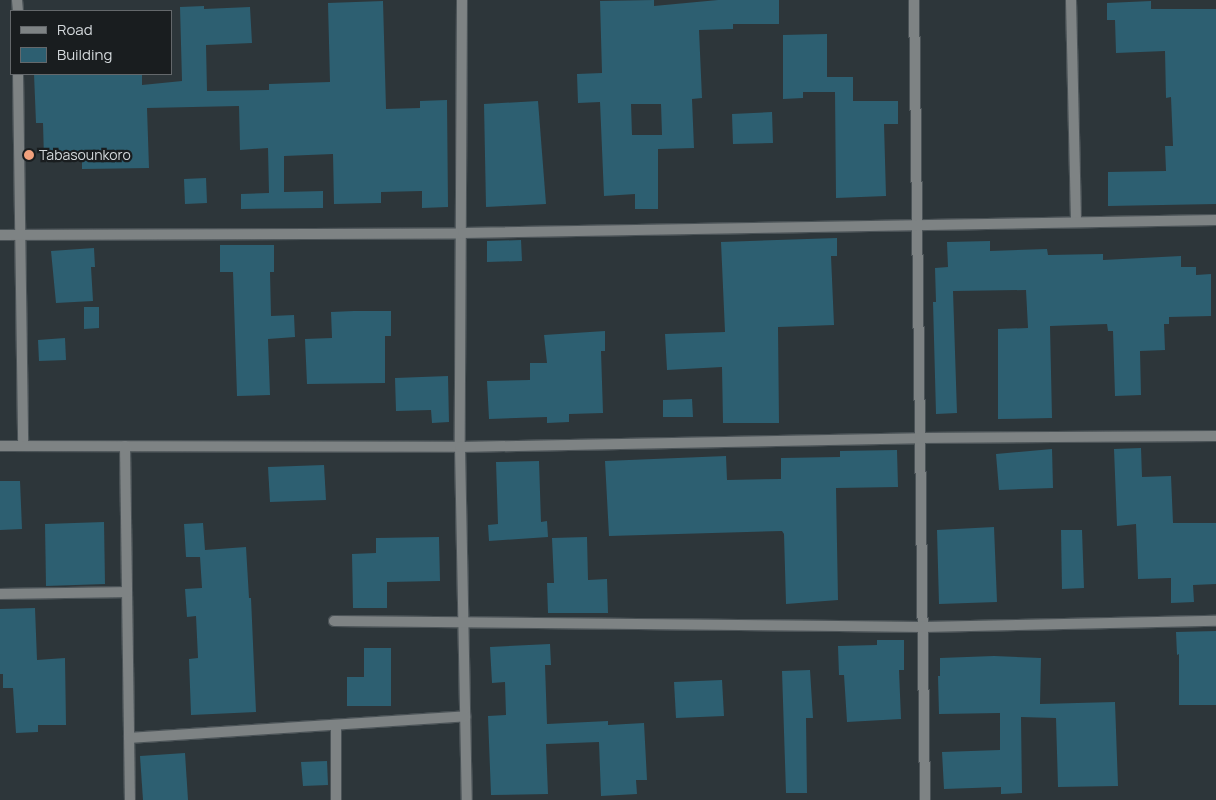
<!DOCTYPE html>
<html>
<head>
<meta charset="utf-8">
<style>
	body { margin:0 }
	#map { position:relative; width:1216px; height:800px; overflow:hidden; background:#2d363a; font-family:Manrope,sans-serif }
	div>[style] { position:absolute }
	.building>* { inset:0; background:#2d5f71 }
	.roads { filter:drop-shadow(1px 0 #4b5357) drop-shadow(-1px 0 #4b5357) drop-shadow(0 1px #4b5357) drop-shadow(0 -1px #4b5357) }
	.street>* { height:10px; margin:-5px; padding:0 5px; transform-origin:5px; border-radius:5px; background:#7e8384 }
	.dots>* { width:14px; height:14px; translate:-50% -50%; box-sizing:border-box; border:2px solid #191d1f; border-radius:50% }
	span { translate:-50% -50%; white-space:nowrap; text-align:center; line-height:1.15; -webkit-text-stroke:4.5px #191d1f; paint-order:stroke }
	.poi-label { font-size:14px; color:#d4d9dc }
	.left { translate:0 -50%; text-align:left }
	.legend { position:absolute; left:10px; top:10px; width:162px; height:65px; box-sizing:border-box; background:#191d1f; border:1px solid #64686b; margin:0; padding:6px 9px; list-style:none; font-size:15px; color:#d4d9dc }
	.legend li { display:flex; align-items:center; gap:10px; height:25px }
	.legend b { width:25px; border:1px solid #64686b }
</style>
</head>
<body>
<div id="map">
	<div class="building">
		<div style="clip-path:polygon(evenodd,654px 0,654px 6px,718px 0,779px 0,779px 24px,733px 24px,733px 29px,699px 30px,702px 98px,692px 99px,694px 148px,658px 149px,658px 209px,635px 209px,635px 194px,604px 196px,600px 102px,578px 103px,577px 74px,602px 73px,600px 1px,654px 0,631px 104px,661px 104px,662px 135px,632px 135px,631px 104px)"></div>
		<div style="clip-path:polygon(383px 1px,386px 109px,420px 108px,420px 101px,447px 100px,448px 207px,422px 208px,422px 191px,381px 192px,381px 203px,334px 204px,333px 154px,284px 156px,284px 192px,323px 191px,323px 208px,241px 209px,241px 194px,269px 193px,268px 148px,240px 150px,239px 106px,147px 108px,149px 168px,82px 169px,82px 159px,44px 159px,43px 123px,36px 123px,34px 74px,142px 74px,142px 85px,182px 81px,180px 7px,204px 6px,204px 9px,250px 7px,252px 43px,206px 45px,207px 91px,269px 90px,269px 84px,330px 82px,328px 3px)"></div>
		<div style="clip-path:polygon(1151px 1px,1151px 9px,1216px 9px,1216px 204px,1108px 206px,1108px 172px,1166px 171px,1165px 146px,1173px 146px,1171px 97px,1166px 98px,1165px 51px,1116px 53px,1115px 20px,1107px 20px,1107px 3px)"></div>
		<div style="clip-path:polygon(827px 34px,827px 77px,853px 77px,853px 101px,898px 101px,898px 124px,884px 124px,886px 196px,836px 198px,835px 92px,803px 92px,803px 98px,783px 99px,783px 35px)"></div>
		<div style="clip-path:polygon(538px 101px,546px 204px,486px 207px,484px 104px)"></div>
		<div style="clip-path:polygon(772px 112px,773px 143px,733px 144px,732px 114px)"></div>
		<div style="clip-path:polygon(206px 178px,207px 203px,185px 204px,184px 179px)"></div>
		<div style="clip-path:polygon(837px 238px,837px 256px,831px 256px,834px 325px,778px 327px,779px 423px,723px 423px,722px 367px,667px 370px,665px 334px,725px 332px,721px 242px)"></div>
		<div style="clip-path:polygon(521px 240px,522px 261px,487px 262px,487px 241px)"></div>
		<div style="clip-path:polygon(990px 241px,990px 251px,1047px 249px,1048px 255px,1103px 254px,1103px 260px,1181px 256px,1181px 267px,1196px 267px,1196px 275px,1211px 274px,1211px 316px,1169px 317px,1169px 324px,1164px 324px,1165px 350px,1140px 351px,1141px 395px,1115px 396px,1113px 331px,1108px 331px,1107px 324px,1050px 326px,1052px 418px,998px 419px,998px 329px,1028px 328px,1026px 290px,953px 291px,957px 413px,936px 414px,933px 302px,936px 302px,935px 268px,948px 267px,947px 242px)"></div>
		<div style="clip-path:polygon(220px 245px,274px 245px,274px 272px,270px 272px,271px 316px,294px 315px,295px 337px,268px 339px,270px 395px,237px 396px,233px 272px,220px 272px)"></div>
		<div style="clip-path:polygon(94px 248px,95px 267px,91px 267px,93px 301px,56px 303px,51px 251px)"></div>
		<div style="clip-path:polygon(84px 307px,99px 307px,99px 328px,84px 329px)"></div>
		<div style="clip-path:polygon(354px 311px,391px 311px,391px 336px,385px 336px,385px 383px,307px 384px,305px 339px,332px 338px,331px 312px)"></div>
		<div style="clip-path:polygon(605px 331px,605px 351px,601px 351px,603px 413px,569px 414px,569px 422px,547px 423px,547px 417px,489px 419px,487px 381px,530px 380px,530px 363px,547px 363px,544px 335px)"></div>
		<div style="clip-path:polygon(65px 338px,66px 360px,39px 361px,38px 340px)"></div>
		<div style="clip-path:polygon(448px 376px,449px 422px,432px 423px,431px 410px,396px 411px,395px 378px)"></div>
		<div style="clip-path:polygon(692px 399px,693px 417px,663px 417px,663px 400px)"></div>
		<div style="clip-path:polygon(1141px 448px,1142px 477px,1171px 476px,1173px 523px,1216px 523px,1216px 584px,1193px 585px,1194px 602px,1171px 603px,1171px 578px,1138px 579px,1136px 524px,1117px 526px,1114px 449px)"></div>
		<div style="clip-path:polygon(1052px 449px,1053px 488px,999px 490px,996px 454px)"></div>
		<div style="clip-path:polygon(897px 450px,898px 487px,836px 488px,838px 600px,786px 604px,784px 534px,782px 531px,609px 536px,605px 461px,726px 456px,727px 480px,781px 479px,781px 458px,840px 457px,840px 451px)"></div>
		<div style="clip-path:polygon(539px 461px,541px 522px,547px 521px,548px 537px,489px 541px,488px 525px,498px 524px,496px 462px)"></div>
		<div style="clip-path:polygon(324px 465px,326px 500px,270px 502px,268px 467px)"></div>
		<div style="clip-path:polygon(0 481px,20px 481px,22px 529px,0 530px)"></div>
		<div style="clip-path:polygon(104px 522px,105px 584px,46px 586px,45px 524px)"></div>
		<div style="clip-path:polygon(203px 523px,205px 550px,246px 547px,249px 598px,251px 598px,256px 712px,191px 715px,189px 659px,198px 658px,196px 616px,187px 617px,185px 589px,202px 588px,200px 557px,186px 557px,184px 524px)"></div>
		<div style="clip-path:polygon(994px 527px,997px 602px,939px 604px,937px 530px)"></div>
		<div style="clip-path:polygon(1061px 530px,1082px 530px,1084px 588px,1062px 589px)"></div>
		<div style="clip-path:polygon(439px 537px,440px 581px,387px 582px,387px 608px,353px 608px,352px 554px,376px 553px,376px 538px)"></div>
		<div style="clip-path:polygon(587px 537px,588px 580px,607px 579px,608px 613px,548px 613px,547px 583px,554px 583px,552px 538px)"></div>
		<div style="clip-path:polygon(35px 608px,37px 660px,65px 658px,66px 725px,38px 725px,38px 732px,16px 733px,13px 688px,3px 688px,3px 674px,0 674px,0 609px)"></div>
		<div style="clip-path:polygon(1216px 631px,1216px 705px,1179px 705px,1179px 654px,1177px 655px,1176px 632px)"></div>
		<div style="clip-path:polygon(877px 640px,904px 640px,904px 670px,899px 670px,901px 719px,847px 722px,844px 675px,839px 675px,838px 646px,877px 645px)"></div>
		<div style="clip-path:polygon(550px 644px,551px 665px,545px 665px,547px 724px,608px 721px,608px 725px,644px 723px,647px 780px,636px 780px,637px 794px,601px 796px,599px 742px,546px 744px,548px 794px,491px 795px,488px 716px,506px 715px,505px 682px,492px 683px,490px 647px)"></div>
		<div style="clip-path:polygon(364px 648px,391px 648px,391px 706px,347px 706px,347px 677px,364px 677px)"></div>
		<div style="clip-path:polygon(994px 656px,1041px 658px,1040px 704px,1115px 702px,1118px 786px,1058px 787px,1056px 718px,1021px 717px,1022px 793px,1001px 794px,1001px 787px,944px 789px,942px 752px,1000px 750px,1000px 713px,939px 714px,938px 676px,940px 676px,940px 658px)"></div>
		<div style="clip-path:polygon(810px 670px,813px 718px,806px 718px,807px 793px,786px 793px,782px 671px)"></div>
		<div style="clip-path:polygon(722px 680px,724px 716px,676px 718px,674px 682px)"></div>
		<div style="clip-path:polygon(185px 753px,188px 800px,143px 800px,140px 756px)"></div>
		<div style="clip-path:polygon(327px 761px,328px 785px,303px 786px,301px 762px)"></div>
	</div>
	<div class="roads">
		<div class="street">
			<div style="left:17px;top:0;width:11px;rotate:85deg"></div>
			<div style="left:462px;top:0;width:447px;rotate:90.3deg"></div>
			<div style="left:460px;top:447px;width:353px;rotate:88.9deg"></div>
			<div style="left:914px;top:0;width:800px;rotate:89.21deg"></div>
			<div style="left:1071px;top:0;width:222px;rotate:88.7deg"></div>
			<div style="left:18px;top:74px;width:372px;rotate:89.2deg"></div>
			<div style="left:0;top:235px;width:463px;rotate:-0.2deg"></div>
			<div style="left:463px;top:233px;width:753px;rotate:-0.99deg"></div>
			<div style="left:0;top:446px;width:460px;rotate:0.1deg"></div>
			<div style="left:460px;top:447px;width:460px;rotate:-1.1deg"></div>
			<div style="left:920px;top:438px;width:296px;rotate:-0.4deg"></div>
			<div style="left:125px;top:446px;width:354px;rotate:89.2deg"></div>
			<div style="left:0;top:594px;width:127px;rotate:-0.9deg"></div>
			<div style="left:334px;top:621px;width:589px;rotate:0.58deg"></div>
			<div style="left:923px;top:627px;width:293px;rotate:-1.2deg"></div>
			<div style="left:129px;top:738px;width:337px;rotate:-3.7deg"></div>
			<div style="left:336px;top:800px;width:75px;rotate:-90deg"></div>
		</div>
	</div>
	<div class="dots">
		<div style="left:29px;top:155px;background:#f1a17d"></div>
	</div>
	<div class="poi-label">
		<span class="left" style="left:39px;top:155px">Tabasounkoro</span>
	</div>
	<ul class="legend">
	<li><b style="height:6px;background:#7e8384"></b>Road</li>
	<li><b style="height:14px;background:#2d5f71"></b>Building</li>
	</ul>
</div>
</body>
</html>
